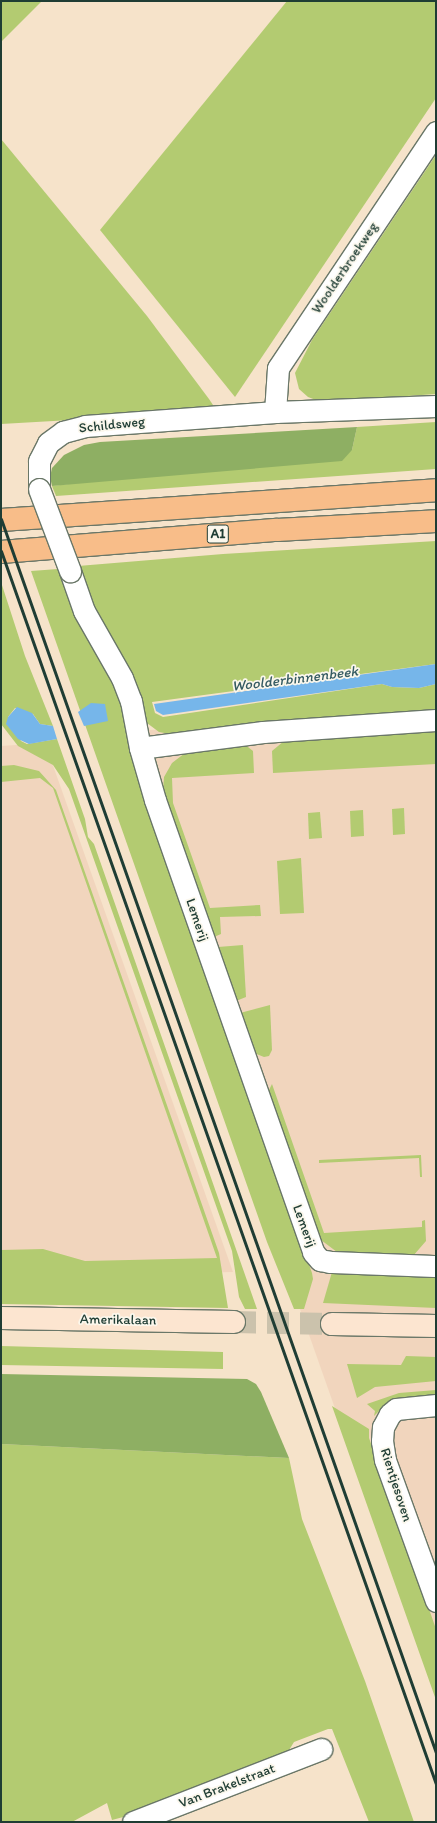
<!DOCTYPE html>
<html>
<head>
<meta charset="utf-8">
<style>
	body { margin:0 }
	#map { position:relative; width:437px; height:1823px; overflow:hidden; background:#f6e3ca; font-family:Itim,sans-serif }
	div>[style] { position:absolute }
	.built>* { inset:0; background:#f1d5bd }
	.green>* { inset:0; background:#b3cb71 }
	.forest>* { inset:0; background:#8eaf63 }
	.water>* { inset:0; background:#76b6ea }
	.secondary-tunnel>* { height:22px; margin-top:-11px; transform-origin:0; background:repeating-linear-gradient(90deg,#cbc2ac 0 22px,transparent 0 33px) }
	.roads { filter:drop-shadow(1px 0 #6a7768) drop-shadow(-1px 0 #6a7768) drop-shadow(0 1px #6a7768) drop-shadow(0 -1px #6a7768) }
	.minor>* { height:21px; margin:-10.5px; padding:0 10.5px; transform-origin:10.5px; border-radius:10.5px; background:#fff }
	.secondary>* { height:22px; margin:-11px; padding:0 11px; transform-origin:11px; border-radius:11px; background:#fce5d0 }
	.motorway>* { height:22px; margin:-11px; padding:0 11px; transform-origin:11px; border-radius:11px; background:#f8bd89 }
	.rail>* { height:3px; margin:-1.5px; padding:0 1.5px; transform-origin:1.5px; border-radius:1.5px; background:#1f3d34 }
	.bridges { filter:drop-shadow(1px 0 #6a7768) drop-shadow(-1px 0 #6a7768) drop-shadow(0 1px #6a7768) drop-shadow(0 -1px #6a7768) }
	.minor-bridge>* { height:21px; margin:-10.5px; padding:0 10.5px; transform-origin:10.5px; border-radius:10.5px; background:#fff }
	span { translate:-50% -50%; white-space:nowrap; text-align:center; line-height:1.15; -webkit-text-stroke:3.5px #fbf7ec; paint-order:stroke }
	.shield-label span { padding:1px 3px; background:#fbf7ec; border:1px solid; border-radius:3px; -webkit-text-stroke-width:0 }
	.shield-label { font-size:13px; color:#1f3d34; font-weight:700 }
	.street-label { font-size:14px; color:#1f3d34 }
	.water-label { font-size:15px; color:#355b62; font-style:italic }
	.frame { position:absolute; inset:0; border:2px solid #1f3d34; pointer-events:none }
</style>
</head>
<body>
<div id="map">
	<div class="built">
		<div style="clip-path:polygon(436px 714px,436px 1695px,97px 733px)"></div>
		<div style="clip-path:polygon(45px 743px,233px 1272px,1px 1277px,1px 746px)"></div>
	</div>
	<div class="green">
		<div style="clip-path:polygon(1px 1px,42px 1px,1px 42px)"></div>
		<div style="clip-path:polygon(287px 1px,436px 1px,436px 98px,235px 397px,100px 230px)"></div>
		<div style="clip-path:polygon(1px 139px,147px 316px,209px 399px,213px 405px,211px 412px,1px 424px)"></div>
		<div style="clip-path:polygon(436px 155px,436px 394px,321px 402px,308px 397px,299px 389px,295px 373px,312px 340px)"></div>
		<div style="clip-path:polygon(436px 422px,436px 469px,56px 496px,52px 486px,352px 450px,357px 427px)"></div>
		<div style="clip-path:polygon(436px 541px,436px 664px,152px 702px,155px 713px,163px 717px,382px 684px,392px 687px,419px 688px,436px 684px,436px 712px,170px 734px,159px 732px,147px 723px,95px 612px,78px 566px,223px 554px)"></div>
		<div style="clip-path:polygon(58px 569px,111px 675px,125px 717px,132px 760px,312px 1273px,313px 1279px,304px 1309px,294px 1309px,267px 1242px,31px 571px)"></div>
		<div style="clip-path:polygon(1px 582px,25px 656px,53px 726px,40px 724px,33px 714px,15px 708px,8px 717px,21px 741px,27px 744px,57px 739px,85px 819px,88px 837px,94px 844px,257px 1309px,245px 1309px,239px 1297px,232px 1251px,69px 789px,53px 765px,18px 746px,1px 724px)"></div>
		<div style="clip-path:polygon(436px 732px,436px 764px,273px 773px,272px 751px,284px 741px)"></div>
		<div style="clip-path:polygon(243px 743px,253px 751px,254px 773px,172px 778px,173px 803px,210px 908px,260px 905px,261px 916px,220px 917px,221px 934px,214px 937px,166px 802px,163px 790px,164px 777px,172px 763px,185px 753px)"></div>
		<div style="clip-path:polygon(14px 765px,39px 771px,56px 790px,219px 1253px,228px 1308px,1px 1304px,1px 1250px,43px 1249px,85px 1261px,217px 1258px,53px 788px,40px 778px,1px 782px,1px 766px)"></div>
		<div style="clip-path:polygon(404px 808px,405px 834px,393px 835px,392px 809px)"></div>
		<div style="clip-path:polygon(363px 810px,364px 836px,351px 837px,350px 811px)"></div>
		<div style="clip-path:polygon(320px 812px,322px 838px,309px 839px,308px 813px)"></div>
		<div style="clip-path:polygon(301px 858px,304px 913px,280px 914px,277px 861px)"></div>
		<div style="clip-path:polygon(243px 945px,246px 997px,236px 1001px,218px 947px)"></div>
		<div style="clip-path:polygon(270px 1005px,272px 1050px,269px 1056px,264px 1057px,254px 1053px,240px 1013px)"></div>
		<div style="clip-path:polygon(272px 1084px,324px 1233px,422px 1227px,422px 1221px,425px 1220px,426px 1241px,413px 1256px,337px 1252px,321px 1240px,268px 1092px)"></div>
		<div style="clip-path:polygon(421px 1155px,422px 1177px,420px 1177px,419px 1158px,319px 1163px,319px 1160px)"></div>
		<div style="clip-path:polygon(332px 1272px,436px 1273px,436px 1308px,323px 1303px)"></div>
		<div style="clip-path:polygon(1px 1346px,223px 1352px,223px 1369px,1px 1365px)"></div>
		<div style="clip-path:polygon(406px 1356px,436px 1357px,436px 1381px,375px 1387px,357px 1398px,347px 1364px,401px 1365px)"></div>
		<div style="clip-path:polygon(436px 1390px,436px 1396px,386px 1404px,374px 1416px,375px 1411px,367px 1404px,399px 1393px)"></div>
		<div style="clip-path:polygon(332px 1406px,369px 1429px,369px 1438px,436px 1629px,436px 1700px)"></div>
		<div style="clip-path:polygon(1px 1444px,289px 1458px,302px 1519px,365px 1681px,414px 1822px,369px 1822px,332px 1729px,328px 1729px,294px 1742px,286px 1755px,157px 1808px,112px 1820px,107px 1803px,72px 1822px,1px 1822px)"></div>
	</div>
	<div class="forest">
		<div style="clip-path:polygon(357px 427px,352px 450px,342px 461px,52px 486px,50px 477px,52px 468px,64px 455px,84px 445px,100px 442px)"></div>
		<div style="clip-path:polygon(1px 1374px,247px 1379px,256px 1384px,261px 1392px,289px 1458px,1px 1444px)"></div>
	</div>
	<div class="water">
		<div style="clip-path:polygon(436px 664px,436px 684px,419px 688px,392px 687px,382px 684px,163px 715px,156px 711px,154px 704px)"></div>
		<div style="clip-path:polygon(91px 703px,105px 704px,108px 721px,84px 726px,78px 712px)"></div>
		<div style="clip-path:polygon(17px 707px,32px 713px,40px 724px,53px 726px,57px 739px,29px 744px,18px 739px,6px 724px,8px 717px)"></div>
	</div>
	<div class="secondary-tunnel">
		<div style="left:234px;top:1322px;width:98px;rotate:1.2deg"></div>
	</div>
	<div class="roads">
		<div class="minor">
			<div style="left:275px;top:412px;width:44px;rotate:-86.1deg"></div>
			<div style="left:278px;top:368px;width:284px;rotate:-56.2deg"></div>
			<div style="left:39px;top:489px;width:28px;rotate:-90deg"></div>
			<div style="left:39px;top:461px;width:20px;rotate:-63deg"></div>
			<div style="left:48px;top:443px;width:19px;rotate:-36deg"></div>
			<div style="left:63px;top:432px;width:23px;rotate:-15deg"></div>
			<div style="left:85px;top:426px;width:191px;rotate:-4.2deg"></div>
			<div style="left:275px;top:412px;width:161px;rotate:-2.1deg"></div>
			<div style="left:70px;top:571px;width:42px;rotate:70.7deg"></div>
			<div style="left:84px;top:611px;width:77px;rotate:60.4deg"></div>
			<div style="left:122px;top:678px;width:25px;rotate:69deg"></div>
			<div style="left:131px;top:701px;width:48px;rotate:79.2deg"></div>
			<div style="left:140px;top:748px;width:54px;rotate:73.9deg"></div>
			<div style="left:155px;top:800px;width:479px;rotate:70.7deg"></div>
			<div style="left:313px;top:1252px;width:11px;rotate:49deg"></div>
			<div style="left:320px;top:1260px;width:10px;rotate:11deg"></div>
			<div style="left:330px;top:1262px;width:106px;rotate:2.2deg"></div>
			<div style="left:140px;top:748px;width:124px;rotate:-7.4deg"></div>
			<div style="left:263px;top:732px;width:173px;rotate:-4deg"></div>
			<div style="left:436px;top:1405px;width:40px;rotate:174.3deg"></div>
			<div style="left:396px;top:1409px;width:8px;rotate:140deg"></div>
			<div style="left:390px;top:1414px;width:15px;rotate:118deg"></div>
			<div style="left:383px;top:1427px;width:14px;rotate:94deg"></div>
			<div style="left:382px;top:1441px;width:19px;rotate:81deg"></div>
			<div style="left:385px;top:1460px;width:150px;rotate:70.1deg"></div>
			<div style="left:133px;top:1822px;width:202px;rotate:-21.2deg"></div>
		</div>
		<div class="secondary">
			<div style="left:1px;top:1318px;width:233px;rotate:1deg"></div>
			<div style="left:332px;top:1324px;width:104px;rotate:1.1deg"></div>
		</div>
		<div class="motorway">
			<div style="left:1px;top:520px;width:436px;rotate:-3.9deg"></div>
			<div style="left:1px;top:552px;width:277px;rotate:-4.6deg"></div>
			<div style="left:277px;top:530px;width:159px;rotate:-3.2deg"></div>
		</div>
	</div>
	<div class="rail">
		<div style="left:1px;top:519px;width:1308px;rotate:70.58deg"></div>
		<div style="left:1px;top:551px;width:1307px;rotate:70.57deg"></div>
	</div>
	<div class="bridges">
		<div class="minor-bridge">
			<div style="left:39px;top:489px;width:88px;rotate:69.3deg"></div>
		</div>
	</div>
	<div class="shield-label">
		<span style="left:218px;top:534px">A1</span>
	</div>
	<div class="street-label">
		<span style="left:345px;top:268px;rotate:-56deg">Woolderbroekweg</span>
		<span style="left:112px;top:425px;rotate:-6deg">Schildsweg</span>
		<span style="left:197px;top:920px;rotate:71deg">Lemerij</span>
		<span style="left:304px;top:1226px;rotate:70deg">Lemerij</span>
		<span style="left:118px;top:1320px;rotate:1deg">Amerikalaan</span>
		<span style="left:396px;top:1485px;rotate:72deg">Rientjesoven</span>
		<span style="left:227px;top:1786px;rotate:-21deg">Van Brakelstraat</span>
	</div>
	<div class="water-label">
		<span style="left:295px;top:679px;rotate:-7deg">Woolderbinnenbeek</span>
	</div>
	<div class="frame"></div>
</div>
</body>
</html>
